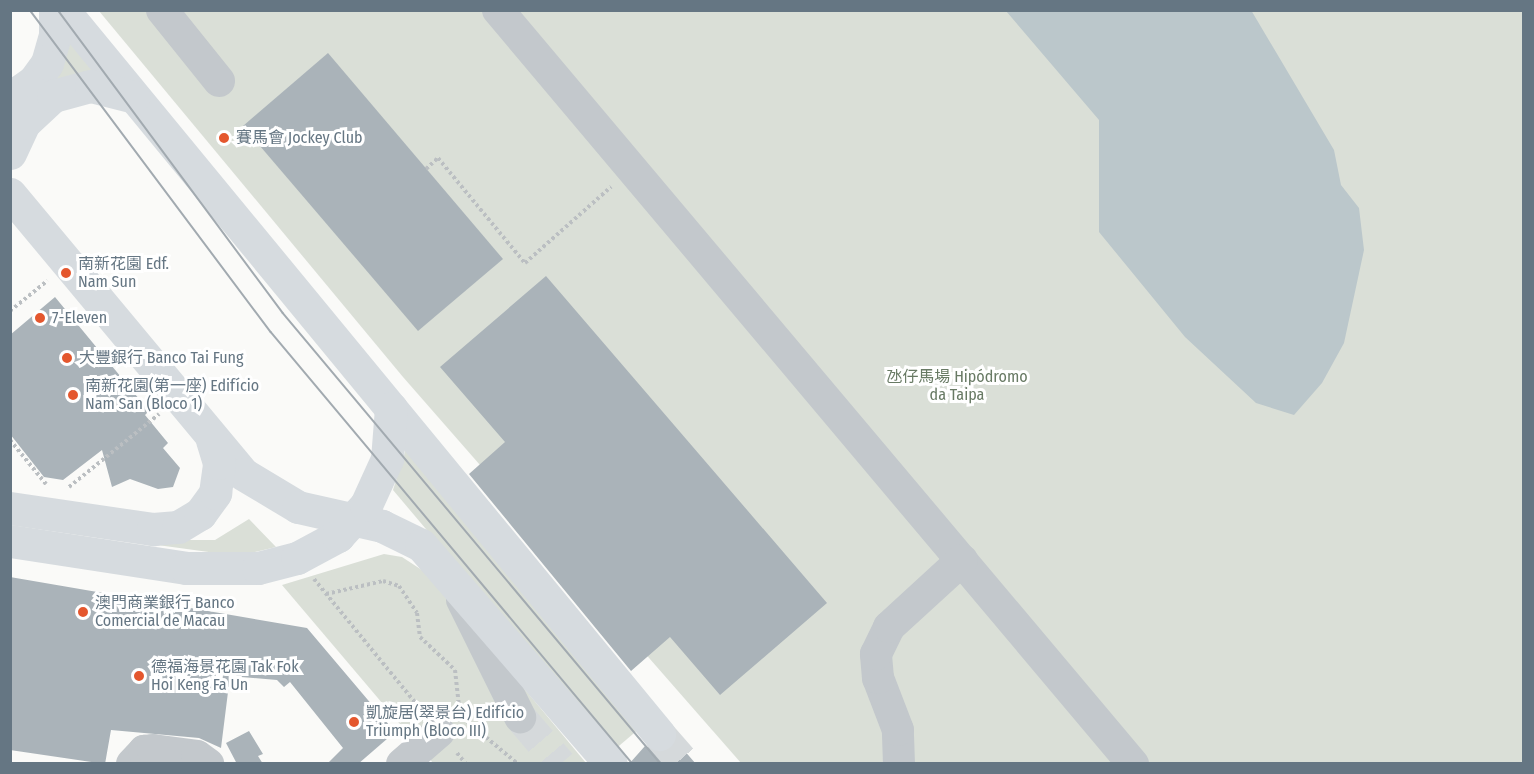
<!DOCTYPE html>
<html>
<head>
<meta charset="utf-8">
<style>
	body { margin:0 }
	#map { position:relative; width:1534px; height:774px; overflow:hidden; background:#fafaf8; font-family:"Fira Sans Condensed","Noto Sans SC",sans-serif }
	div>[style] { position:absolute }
	.green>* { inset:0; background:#dadfd7 }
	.water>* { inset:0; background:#bbc7cb }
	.building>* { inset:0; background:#aab3b9 }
	.minor-tunnel>* { height:32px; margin-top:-16px; transform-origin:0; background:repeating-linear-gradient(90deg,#d5d9db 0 32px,transparent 0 48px) }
	.major-tunnel>* { height:33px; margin-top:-16.5px; transform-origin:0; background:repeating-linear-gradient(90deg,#d5d9db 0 33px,transparent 0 49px) }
	.path>* { height:4px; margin-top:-2px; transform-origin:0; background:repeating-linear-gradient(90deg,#bbbfc2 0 3px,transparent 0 6px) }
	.minor>* { height:32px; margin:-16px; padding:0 16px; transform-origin:16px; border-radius:16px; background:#c3c8cc }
	.major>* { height:33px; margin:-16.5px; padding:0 16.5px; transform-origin:16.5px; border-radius:16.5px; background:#d6dbdf }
	.tram>* { height:1.5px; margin:-0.75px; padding:0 0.75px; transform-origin:0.75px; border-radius:0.75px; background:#a2aab0 }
	.dots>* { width:16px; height:16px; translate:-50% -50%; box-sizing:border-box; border:3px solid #fff; border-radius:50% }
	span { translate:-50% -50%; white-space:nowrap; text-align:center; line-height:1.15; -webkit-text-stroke:6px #fff; paint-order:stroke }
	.poi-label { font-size:16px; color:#657683 }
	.left { translate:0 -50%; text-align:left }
	.park-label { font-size:16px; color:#687a64 }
	.frame { position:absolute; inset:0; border:12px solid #657683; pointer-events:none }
</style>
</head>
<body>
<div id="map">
	<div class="green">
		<div style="clip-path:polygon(99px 11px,1523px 11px,1523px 763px,741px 763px,403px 377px)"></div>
		<div style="clip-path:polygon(69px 38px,93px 69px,11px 110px)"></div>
		<div style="clip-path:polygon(406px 449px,640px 728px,613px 751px,393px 490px)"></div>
		<div style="clip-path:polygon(10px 514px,187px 540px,215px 540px,249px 519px,276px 547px,238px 556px,11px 525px)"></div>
		<div style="clip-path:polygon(384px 554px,402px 557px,431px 576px,586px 763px,433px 763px,282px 585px)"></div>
	</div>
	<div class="water">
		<div style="clip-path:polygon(1251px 10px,1334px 150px,1341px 185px,1359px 208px,1364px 250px,1344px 343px,1322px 383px,1294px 415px,1256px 403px,1185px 337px,1099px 232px,1099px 120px,1006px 11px)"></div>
	</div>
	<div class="building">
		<div style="clip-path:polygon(328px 53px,503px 259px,418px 331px,243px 126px)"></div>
		<div style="clip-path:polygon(546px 276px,827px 603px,720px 695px,670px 637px,631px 671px,469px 474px,505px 442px,440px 367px)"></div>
		<div style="clip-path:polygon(55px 297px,149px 411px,145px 415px,168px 443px,163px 448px,180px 468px,173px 487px,158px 489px,130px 479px,112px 487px,102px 450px,63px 480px,44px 477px,10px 434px,10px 335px)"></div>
		<div style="clip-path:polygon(10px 577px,307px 628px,395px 732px,358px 764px,327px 764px,343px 748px,290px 682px,284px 687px,277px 680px,230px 676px,221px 748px,199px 738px,111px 730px,105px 764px,10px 750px)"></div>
		<div style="clip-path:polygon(249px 731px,263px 754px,258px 756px,263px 764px,237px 764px,226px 743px)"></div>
		<div style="clip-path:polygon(676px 741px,696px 764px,629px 764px,645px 746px,663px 752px)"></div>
	</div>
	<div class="minor-tunnel">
		<div style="left:520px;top:717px;width:62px;rotate:49.6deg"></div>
	</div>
	<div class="major-tunnel">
		<div style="left:659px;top:734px;width:40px;rotate:49deg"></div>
	</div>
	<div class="path">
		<div style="left:426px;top:169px;width:16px;rotate:-43deg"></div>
		<div style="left:438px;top:158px;width:136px;rotate:50.4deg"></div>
		<div style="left:525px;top:263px;width:115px;rotate:-41.5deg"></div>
		<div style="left:10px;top:311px;width:48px;rotate:-39deg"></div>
		<div style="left:10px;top:440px;width:57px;rotate:50.7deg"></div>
		<div style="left:69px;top:487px;width:116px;rotate:-39deg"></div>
		<div style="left:314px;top:579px;width:172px;rotate:50.7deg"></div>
		<div style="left:326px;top:594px;width:58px;rotate:-12.8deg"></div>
		<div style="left:383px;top:581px;width:17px;rotate:17deg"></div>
		<div style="left:399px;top:586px;width:32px;rotate:56deg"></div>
		<div style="left:417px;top:613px;width:24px;rotate:83deg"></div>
		<div style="left:420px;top:637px;width:48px;rotate:43.3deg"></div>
		<div style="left:455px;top:670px;width:45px;rotate:83.7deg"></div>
		<div style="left:463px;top:718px;width:72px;rotate:39.9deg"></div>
		<div style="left:457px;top:753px;width:14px;rotate:51deg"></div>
	</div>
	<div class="minor">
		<div style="left:162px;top:10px;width:91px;rotate:51.2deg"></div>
		<div style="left:498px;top:10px;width:986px;rotate:49.9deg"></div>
		<div style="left:462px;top:600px;width:131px;rotate:63.6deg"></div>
		<div style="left:132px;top:764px;width:18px;rotate:-47deg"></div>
		<div style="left:144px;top:751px;width:9px;rotate:-6deg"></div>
		<div style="left:153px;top:750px;width:44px;rotate:7.8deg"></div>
		<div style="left:197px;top:756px;width:14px;rotate:36deg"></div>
		<div style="left:402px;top:764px;width:49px;rotate:-40.9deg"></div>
		<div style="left:899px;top:764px;width:34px;rotate:-92deg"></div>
		<div style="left:898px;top:730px;width:56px;rotate:-111deg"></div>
		<div style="left:878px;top:678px;width:24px;rotate:-95deg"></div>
		<div style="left:876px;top:654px;width:30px;rotate:-64deg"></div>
		<div style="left:889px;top:627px;width:99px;rotate:-42.5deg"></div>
	</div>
	<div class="major">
		<div style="left:63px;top:10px;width:938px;rotate:50.54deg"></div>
		<div style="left:10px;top:98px;width:29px;rotate:-35deg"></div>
		<div style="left:34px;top:81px;width:22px;rotate:-54deg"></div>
		<div style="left:47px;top:63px;width:29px;rotate:-74deg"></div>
		<div style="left:55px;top:35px;width:25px;rotate:-90deg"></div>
		<div style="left:10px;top:153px;width:33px;rotate:-65deg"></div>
		<div style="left:24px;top:123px;width:40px;rotate:-43deg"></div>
		<div style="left:53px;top:96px;width:39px;rotate:-15deg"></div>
		<div style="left:91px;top:86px;width:44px;rotate:14.3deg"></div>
		<div style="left:10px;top:194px;width:364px;rotate:50.2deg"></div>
		<div style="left:243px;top:474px;width:64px;rotate:31deg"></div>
		<div style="left:298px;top:507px;width:86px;rotate:12.7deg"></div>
		<div style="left:382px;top:526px;width:43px;rotate:26deg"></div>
		<div style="left:421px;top:545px;width:290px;rotate:49.1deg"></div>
		<div style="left:10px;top:508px;width:145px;rotate:8.4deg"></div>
		<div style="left:153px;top:529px;width:25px;rotate:-5deg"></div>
		<div style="left:178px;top:527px;width:26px;rotate:-31deg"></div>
		<div style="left:200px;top:514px;width:26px;rotate:-54deg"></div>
		<div style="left:215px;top:493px;width:30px;rotate:-82deg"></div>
		<div style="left:219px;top:463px;width:24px;rotate:-107deg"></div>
		<div style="left:10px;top:541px;width:178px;rotate:8.7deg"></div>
		<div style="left:186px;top:568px;width:72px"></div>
		<div style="left:258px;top:568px;width:40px;rotate:-14.4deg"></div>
		<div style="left:297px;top:558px;width:47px;rotate:-28.2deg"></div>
		<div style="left:338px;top:536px;width:42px;rotate:-47.9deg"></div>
		<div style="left:366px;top:505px;width:51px;rotate:-65.5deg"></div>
		<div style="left:387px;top:459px;width:51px;rotate:-85.5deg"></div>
	</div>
	<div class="tram">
		<div style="left:30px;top:10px;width:402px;rotate:53.2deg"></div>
		<div style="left:271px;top:332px;width:564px;rotate:50.04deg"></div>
		<div style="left:58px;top:10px;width:377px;rotate:53.4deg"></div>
		<div style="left:283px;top:313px;width:588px;rotate:50.03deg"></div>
	</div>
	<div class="dots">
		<div style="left:224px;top:138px;background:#e4572e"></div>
		<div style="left:66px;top:273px;background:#e4572e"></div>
		<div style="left:40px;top:318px;background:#e4572e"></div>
		<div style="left:67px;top:358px;background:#e4572e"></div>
		<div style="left:73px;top:395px;background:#e4572e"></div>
		<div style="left:83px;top:612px;background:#e4572e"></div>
		<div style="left:139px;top:676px;background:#e4572e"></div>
		<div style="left:354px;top:722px;background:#e4572e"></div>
	</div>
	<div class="poi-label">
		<span class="left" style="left:236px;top:138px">賽馬會 Jockey Club</span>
		<span class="left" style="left:78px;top:273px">南新花園 Edf.<br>Nam Sun</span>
		<span class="left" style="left:52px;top:318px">7-Eleven</span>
		<span class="left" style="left:79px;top:358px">大豐銀行 Banco Tai Fung</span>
		<span class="left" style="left:85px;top:395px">南新花園(第一座) Edifício<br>Nam San (Bloco 1)</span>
		<span class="left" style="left:95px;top:612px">澳門商業銀行 Banco<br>Comercial de Macau</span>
		<span class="left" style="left:151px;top:676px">德福海景花園 Tak Fok<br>Hoi Keng Fa Un</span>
		<span class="left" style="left:366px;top:722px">凱旋居(翠景台) Edifício<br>Triumph (Bloco III)</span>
	</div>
	<div class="park-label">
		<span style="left:957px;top:386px">氹仔馬場 Hipódromo<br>da Taipa</span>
	</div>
	<div class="frame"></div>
</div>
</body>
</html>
